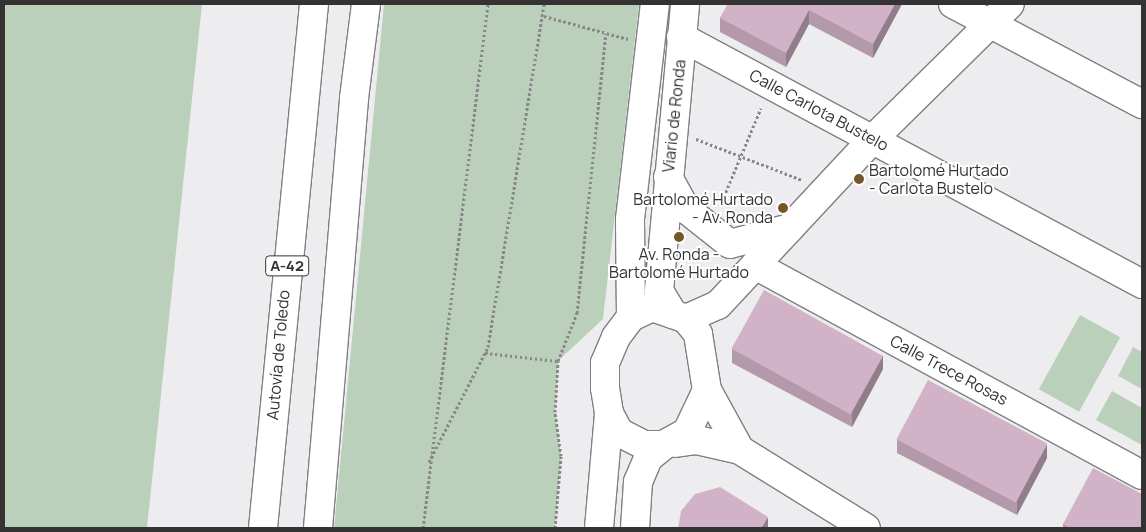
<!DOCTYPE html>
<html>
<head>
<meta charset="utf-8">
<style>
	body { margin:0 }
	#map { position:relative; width:1146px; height:532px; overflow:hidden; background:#ededf0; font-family:Manrope,sans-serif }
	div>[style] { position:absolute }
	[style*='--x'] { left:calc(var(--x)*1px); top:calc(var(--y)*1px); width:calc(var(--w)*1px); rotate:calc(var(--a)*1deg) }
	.green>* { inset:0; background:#bad0ba; transform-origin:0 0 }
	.path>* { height:3px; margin-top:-1.5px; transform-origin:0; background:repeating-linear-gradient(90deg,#878789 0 2.5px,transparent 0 5px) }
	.roads { filter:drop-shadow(1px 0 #808083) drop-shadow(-1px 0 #808083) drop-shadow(0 1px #808083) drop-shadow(0 -1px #808083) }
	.minor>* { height:28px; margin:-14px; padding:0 14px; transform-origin:14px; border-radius:14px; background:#fff }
	.major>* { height:28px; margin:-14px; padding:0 14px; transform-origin:14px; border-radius:14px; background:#fff }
	.highway>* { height:28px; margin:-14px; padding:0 14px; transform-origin:14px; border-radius:14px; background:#fff }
	.wall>* { inset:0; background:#b499ab }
	.shaded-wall>* { inset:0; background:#927d8b }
	.building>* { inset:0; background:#d1b2c7; transform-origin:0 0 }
	.dots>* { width:14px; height:14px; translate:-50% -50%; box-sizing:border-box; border:2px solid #fff; border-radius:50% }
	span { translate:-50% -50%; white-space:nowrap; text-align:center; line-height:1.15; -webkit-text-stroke:4px #fff; paint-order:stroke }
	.shield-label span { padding:1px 4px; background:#fff; border:1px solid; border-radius:4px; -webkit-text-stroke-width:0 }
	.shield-label { font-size:15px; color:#333334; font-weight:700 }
	.street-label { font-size:16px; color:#333334 }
	.poi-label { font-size:16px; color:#333334 }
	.left { translate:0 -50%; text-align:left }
	.right { translate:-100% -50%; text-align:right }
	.frame { position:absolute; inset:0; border:5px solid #333334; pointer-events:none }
</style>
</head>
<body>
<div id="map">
	<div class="green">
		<i style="clip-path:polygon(4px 4px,202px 4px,147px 528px,4px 528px)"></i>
		<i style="clip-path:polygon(384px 4px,639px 4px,603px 319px,558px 361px,555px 412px,561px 456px,555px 528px,334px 528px)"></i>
		<i style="left:1080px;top:315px;width:46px;height:85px;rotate:29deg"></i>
		<i style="clip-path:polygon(1133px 347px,1142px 352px,1142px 389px,1118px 376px)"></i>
		<i style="clip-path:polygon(1112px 391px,1142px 408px,1142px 445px,1096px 420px)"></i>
	</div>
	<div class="path">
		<i style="--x:544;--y:16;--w:87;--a:15.3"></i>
		<i style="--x:696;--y:139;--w:114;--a:21.1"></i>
		<i style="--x:720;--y:206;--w:106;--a:-67.3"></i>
		<i style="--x:485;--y:353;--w:73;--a:6.3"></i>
		<i style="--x:429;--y:462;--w:129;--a:-62.8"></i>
		<i style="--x:488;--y:347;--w:348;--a:-80.7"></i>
		<i style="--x:423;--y:528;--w:528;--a:-82.93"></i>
		<i style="--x:555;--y:528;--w:72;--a:-85.2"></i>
		<i style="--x:561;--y:456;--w:44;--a:-97.8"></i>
		<i style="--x:555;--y:412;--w:51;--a:-86.6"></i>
		<i style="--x:558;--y:361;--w:52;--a:-68.4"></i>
		<i style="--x:577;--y:313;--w:281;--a:-84.1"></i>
	</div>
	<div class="roads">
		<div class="minor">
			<i style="--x:953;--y:4;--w:214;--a:27.9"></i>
			<i style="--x:681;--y:37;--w:523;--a:28.18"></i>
			<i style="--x:668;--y:177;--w:37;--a:61"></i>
			<i style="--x:686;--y:209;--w:56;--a:38.5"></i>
			<i style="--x:730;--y:244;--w:62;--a:-14.9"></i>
			<i style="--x:755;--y:265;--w:440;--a:28.5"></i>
			<i style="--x:686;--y:319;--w:35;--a:-24"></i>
			<i style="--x:718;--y:305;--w:227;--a:-47"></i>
			<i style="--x:873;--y:139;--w:192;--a:-44.6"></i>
			<i style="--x:707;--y:390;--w:68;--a:61.2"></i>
			<i style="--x:675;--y:443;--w:22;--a:-8"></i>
			<i style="--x:697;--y:440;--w:44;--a:13.1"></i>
			<i style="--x:740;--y:450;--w:148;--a:31.8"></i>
		</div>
		<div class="major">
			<i style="--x:652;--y:307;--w:36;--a:19"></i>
			<i style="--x:686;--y:319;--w:19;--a:51"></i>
			<i style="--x:698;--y:334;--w:57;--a:80.9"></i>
			<i style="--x:707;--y:390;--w:47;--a:115.5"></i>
			<i style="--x:687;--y:432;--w:26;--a:151"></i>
			<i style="--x:664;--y:445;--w:20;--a:180"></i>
			<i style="--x:644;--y:445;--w:28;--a:-153"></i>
			<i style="--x:619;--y:432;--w:21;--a:-118"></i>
			<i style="--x:609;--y:413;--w:25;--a:-99"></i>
			<i style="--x:605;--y:388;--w:25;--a:-90"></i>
			<i style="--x:605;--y:363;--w:28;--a:-67"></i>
			<i style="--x:616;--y:337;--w:25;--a:-53"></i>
			<i style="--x:631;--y:317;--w:23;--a:-25"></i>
			<i style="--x:673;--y:314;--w:27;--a:-121"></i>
			<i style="--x:659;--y:291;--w:288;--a:-84.8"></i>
			<i style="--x:631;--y:317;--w:98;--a:-90.6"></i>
			<i style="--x:630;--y:219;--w:216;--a:-83.4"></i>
			<i style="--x:599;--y:528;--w:115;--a:-85"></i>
			<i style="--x:635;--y:528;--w:46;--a:-86.3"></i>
			<i style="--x:638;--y:482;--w:26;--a:-67"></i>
			<i style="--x:648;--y:458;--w:21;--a:-39"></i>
		</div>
		<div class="highway">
			<i style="--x:263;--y:528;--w:526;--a:-84.44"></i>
			<i style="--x:318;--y:528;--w:432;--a:-85.2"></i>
			<i style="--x:354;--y:98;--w:95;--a:-82.7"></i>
		</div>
	</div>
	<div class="wall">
		<i style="clip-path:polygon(728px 4px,902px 4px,873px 58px,809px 24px,786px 67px,720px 32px,720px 18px)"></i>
		<i style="clip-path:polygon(732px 349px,883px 369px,852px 427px,732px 363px)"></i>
		<i style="clip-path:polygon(897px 439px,1047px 458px,1017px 515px,897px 453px)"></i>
		<i style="clip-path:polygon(1063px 524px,1142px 528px,1063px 528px)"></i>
	</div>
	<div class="shaded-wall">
		<i style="clip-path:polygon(895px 4px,902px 4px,873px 58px,873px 44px)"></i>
		<i style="clip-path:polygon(809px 10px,809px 24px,786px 67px,786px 53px)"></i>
		<i style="clip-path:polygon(883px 355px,883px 369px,852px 427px,852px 412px)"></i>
		<i style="clip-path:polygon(1047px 444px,1047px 458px,1017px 515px,1017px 501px)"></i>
		<i style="clip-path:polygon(768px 517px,768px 528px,761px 528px)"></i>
	</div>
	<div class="building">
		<i style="clip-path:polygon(728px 4px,895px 4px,873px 44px,809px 10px,786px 53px,720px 18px)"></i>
		<i style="left:764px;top:290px;width:136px;height:67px;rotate:29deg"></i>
		<i style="left:928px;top:380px;width:135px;height:67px;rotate:28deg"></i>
		<i style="clip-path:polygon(1093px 468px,1142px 494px,1142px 528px,1070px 528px,1063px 524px)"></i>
		<i style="clip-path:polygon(720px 487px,768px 517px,761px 528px,678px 528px,679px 523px,681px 511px,695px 494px)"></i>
	</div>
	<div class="dots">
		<i style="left:859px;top:179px;background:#74562a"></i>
		<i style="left:783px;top:208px;background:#74562a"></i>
		<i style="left:679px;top:237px;background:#74562a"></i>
	</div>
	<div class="shield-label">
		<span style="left:287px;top:266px">A-42</span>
	</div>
	<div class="street-label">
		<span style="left:819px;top:110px;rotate:28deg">Calle Carlota Bustelo</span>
		<span style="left:674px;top:116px;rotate:-84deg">Viario de Ronda</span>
		<span style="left:278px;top:355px;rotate:-85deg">Autovía de Toledo</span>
		<span style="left:949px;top:370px;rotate:28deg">Calle Trece Rosas</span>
	</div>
	<div class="poi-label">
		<span class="left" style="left:869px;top:179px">Bartolomé Hurtado<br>- Carlota Bustelo</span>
		<span class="right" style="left:773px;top:208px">Bartolomé Hurtado<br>- Av. Ronda</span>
		<span style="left:679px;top:263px">Av. Ronda -<br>Bartolomé Hurtado</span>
	</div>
	<div class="frame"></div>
</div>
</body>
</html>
